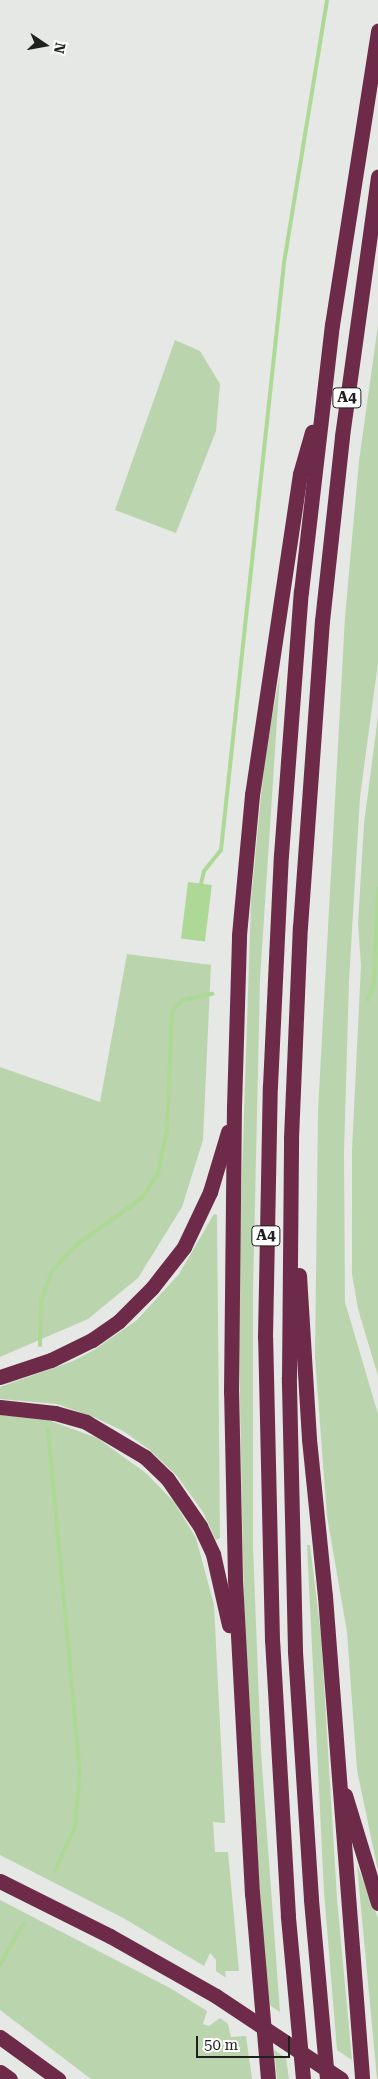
<!DOCTYPE html>
<html>
<head>
<meta charset="utf-8">
<style>
	body { margin:0 }
	#map { position:relative; width:378px; height:2079px; overflow:hidden; background:#e5e8e4; font-family:"Roboto Serif",serif }
	div>[style] { position:absolute }
	[style*='--x'] { left:calc(var(--x)*1px); top:calc(var(--y)*1px); width:calc(var(--w)*1px); rotate:calc(var(--a)*1deg) }
	.green>* { inset:0; background:#bad5ad }
	.water>* { inset:0; background:#add895; transform-origin:0 0 }
	.stream>* { height:4px; margin:-2px; padding:0 2px; transform-origin:2px; border-radius:2px; background:#add895 }
	.highway>* { height:15px; margin:-7.5px; padding:0 7.5px; transform-origin:7.5px; border-radius:7.5px; background:#6e2b49 }
	.highway-bridge>* { height:15px; margin:-7.5px; padding:0 7.5px; transform-origin:7.5px; border-radius:7.5px; background:#6e2b49 }
	span { translate:-50% -50%; white-space:nowrap; text-align:center; line-height:1.15; -webkit-text-stroke:4.5px #fff; paint-order:stroke }
	.shield-label span { padding:1px 4px; background:#fff; border:1px solid; border-radius:4px; -webkit-text-stroke-width:0 }
	.shield-label { font-size:15px; color:#1e1f1e; font-weight:700 }
	.north { position:absolute; left:20px; top:20px; width:50px; height:50px; -webkit-text-stroke:4px #fff; paint-order:stroke; rotate:102deg; font-size:14px; font-weight:700; line-height:20px; text-align:center; color:#1e1f1e }
	.north::after { content:''; display:block; margin:auto; width:18px; height:22px; background:#1e1f1e; clip-path:polygon(50% 0,100% 100%,50% 72%,0 100%) }
	.scale { position:absolute; left:196px; top:2036px; width:94px; height:22px; box-sizing:border-box; border:2px solid #1e1f1e; border-top:0; padding-left:6px; font-size:15px; line-height:18px; white-space:nowrap; color:#1e1f1e; -webkit-text-stroke:4px #fff; paint-order:stroke }
</style>
</head>
<body>
<div id="map">
	<div class="green">
		<i style="clip-path:polygon(378px 325px,378px 663px,360px 797px,349px 981px,344px 1154px,345px 1302px,378px 1414px,378px 1871px,357px 1770px,347px 1632px,327px 1516px,315px 1358px,318px 1111px,345px 617px,359px 461px)"></i>
		<i style="clip-path:polygon(175px 340px,200px 351px,220px 384px,216px 431px,176px 533px,115px 510px)"></i>
		<i style="clip-path:polygon(280px 674px,260px 979px,253px 1292px,253px 1547px,261px 1752px,280px 2012px,268px 2004px,258px 1868px,244px 1606px,238px 1298px,251px 900px,265px 755px)"></i>
		<i style="clip-path:polygon(378px 716px,378px 1376px,358px 1309px,352px 1274px,352px 1150px,361px 965px,358px 924px,364px 824px)"></i>
		<i style="clip-path:polygon(127px 954px,211px 965px,203px 1140px,182px 1207px,138px 1278px,88px 1319px,0 1357px,0 1067px,100px 1102px)"></i>
		<i style="clip-path:polygon(214px 1214px,217px 1215px,220px 1538px,216px 1540px,203px 1512px,177px 1476px,150px 1450px,123px 1431px,96px 1418px,57px 1404px,0 1399px,0 1387px,73px 1361px,94px 1350px,137px 1320px,179px 1274px)"></i>
		<i style="clip-path:polygon(0 1414px,40px 1417px,97px 1438px,146px 1473px,174px 1502px,196px 1538px,214px 1605px,225px 1823px,213px 1822px,215px 1852px,228px 1852px,239px 1971px,225px 1971px,226px 1978px,216px 1971px,216px 1960px,210px 1953px,204px 1966px,125px 1919px,0 1855px)"></i>
		<i style="clip-path:polygon(307px 1545px,310px 1545px,321px 1635px,337px 1899px,352px 2060px,337px 2050px,324px 1892px)"></i>
		<i style="clip-path:polygon(357px 1865px,378px 1918px,378px 2079px,377px 2079px)"></i>
		<i style="clip-path:polygon(0 1900px,170px 1988px,207px 2011px,203px 2024px,209px 2026px,220px 2018px,228px 2024px,231px 2037px,246px 2036px,252px 2079px,91px 2079px,0 2010px)"></i>
		<i style="clip-path:polygon(274px 2050px,286px 2058px,289px 2079px,277px 2079px)"></i>
	</div>
	<div class="water">
		<i style="left:188px;top:882px;width:24px;height:57px;rotate:7deg"></i>
	</div>
	<div class="stream">
		<i style="--x:201;--y:884;--w:13;--a:-77"></i>
		<i style="--x:204;--y:871;--w:27;--a:-51"></i>
		<i style="--x:221;--y:850;--w:590;--a:-83.87"></i>
		<i style="--x:284;--y:263;--w:266;--a:-80.7"></i>
		<i style="--x:368;--y:1000;--w:18;--a:-71"></i>
		<i style="--x:374;--y:983;--w:94;--a:-87.6"></i>
		<i style="--x:40;--y:1345;--w:44;--a:-88.7"></i>
		<i style="--x:41;--y:1301;--w:32;--a:-70"></i>
		<i style="--x:52;--y:1271;--w:34;--a:-47"></i>
		<i style="--x:75;--y:1246;--w:82;--a:-35.6"></i>
		<i style="--x:142;--y:1198;--w:30;--a:-57"></i>
		<i style="--x:158;--y:1173;--w:44;--a:-78.2"></i>
		<i style="--x:167;--y:1130;--w:119;--a:-87.6"></i>
		<i style="--x:172;--y:1011;--w:16;--a:-45"></i>
		<i style="--x:183;--y:1000;--w:30;--a:-12"></i>
		<i style="--x:48;--y:1429;--w:344;--a:84.7"></i>
		<i style="--x:80;--y:1772;--w:55;--a:95.2"></i>
		<i style="--x:75;--y:1827;--w:48;--a:114.4"></i>
		<i style="--x:0;--y:1965;--w:47;--a:-60.7"></i>
	</div>
	<div class="highway">
		<i style="--x:299;--y:1275;--w:164;--a:86.5"></i>
		<i style="--x:309;--y:1439;--w:158;--a:84.2"></i>
		<i style="--x:325;--y:1596;--w:484;--a:85.6"></i>
		<i style="--x:0;--y:1377;--w:54;--a:-18.4"></i>
		<i style="--x:51;--y:1360;--w:46;--a:-26"></i>
		<i style="--x:92;--y:1340;--w:33;--a:-35"></i>
		<i style="--x:119;--y:1321;--w:47;--a:-45"></i>
		<i style="--x:152;--y:1288;--w:52;--a:-52"></i>
		<i style="--x:184;--y:1247;--w:61;--a:-64.7"></i>
		<i style="--x:210;--y:1192;--w:63;--a:-73.3"></i>
		<i style="--x:0;--y:1407;--w:55;--a:6.2"></i>
		<i style="--x:55;--y:1413;--w:32;--a:16"></i>
		<i style="--x:86;--y:1422;--w:69;--a:30.7"></i>
		<i style="--x:145;--y:1457;--w:30;--a:44"></i>
		<i style="--x:167;--y:1478;--w:58;--a:55.5"></i>
		<i style="--x:200;--y:1526;--w:31;--a:65"></i>
		<i style="--x:213;--y:1554;--w:73;--a:77.3"></i>
		<i style="--x:345;--y:1795;--w:113;--a:73"></i>
		<i style="--x:0;--y:1881;--w:123;--a:26.6"></i>
		<i style="--x:110;--y:1936;--w:122;--a:29.5"></i>
		<i style="--x:0;--y:2037;--w:72;--a:35.9"></i>
		<i style="--x:0;--y:2072;--w:12;--a:35"></i>
		<i style="--x:268;--y:2079;--w:186;--a:-94.9"></i>
		<i style="--x:252;--y:1894;--w:316;--a:-93.1"></i>
		<i style="--x:235;--y:1578;--w:186;--a:-91.2"></i>
		<i style="--x:231;--y:1392;--w:285;--a:-89.4"></i>
		<i style="--x:234;--y:1107;--w:172;--a:-88.3"></i>
		<i style="--x:239;--y:935;--w:141;--a:-84.7"></i>
		<i style="--x:252;--y:795;--w:325;--a:-81.5"></i>
		<i style="--x:300;--y:474;--w:44;--a:-74.1"></i>
		<i style="--x:303;--y:2079;--w:164;--a:-95.3"></i>
		<i style="--x:288;--y:1916;--w:276;--a:-93.3"></i>
		<i style="--x:272;--y:1640;--w:303;--a:-91.3"></i>
		<i style="--x:265;--y:1337;--w:251;--a:-88.9"></i>
		<i style="--x:270;--y:1086;--w:231;--a:-87.3"></i>
		<i style="--x:281;--y:855;--w:264;--a:-85.7"></i>
		<i style="--x:301;--y:592;--w:269;--a:-83.4"></i>
		<i style="--x:332;--y:325;--w:298;--a:-81.1"></i>
		<i style="--x:327;--y:2079;--w:181;--a:-95.1"></i>
		<i style="--x:311;--y:1899;--w:250;--a:-93.7"></i>
		<i style="--x:295;--y:1650;--w:273;--a:-91.3"></i>
		<i style="--x:289;--y:1377;--w:239;--a:-89.5"></i>
		<i style="--x:291;--y:1138;--w:211;--a:-87.6"></i>
		<i style="--x:300;--y:927;--w:307;--a:-85.9"></i>
		<i style="--x:322;--y:621;--w:186;--a:-83.8"></i>
		<i style="--x:342;--y:436;--w:262;--a:-82.1"></i>
	</div>
	<div class="highway-bridge">
		<i style="--x:216;--y:1996;--w:150;--a:33.6"></i>
	</div>
	<div class="shield-label">
		<span style="left:347px;top:398px">A4</span>
		<span style="left:266px;top:1236px">A4</span>
	</div>
	<div class="north">N</div>
	<div class="scale">50 m</div>
</div>
</body>
</html>
